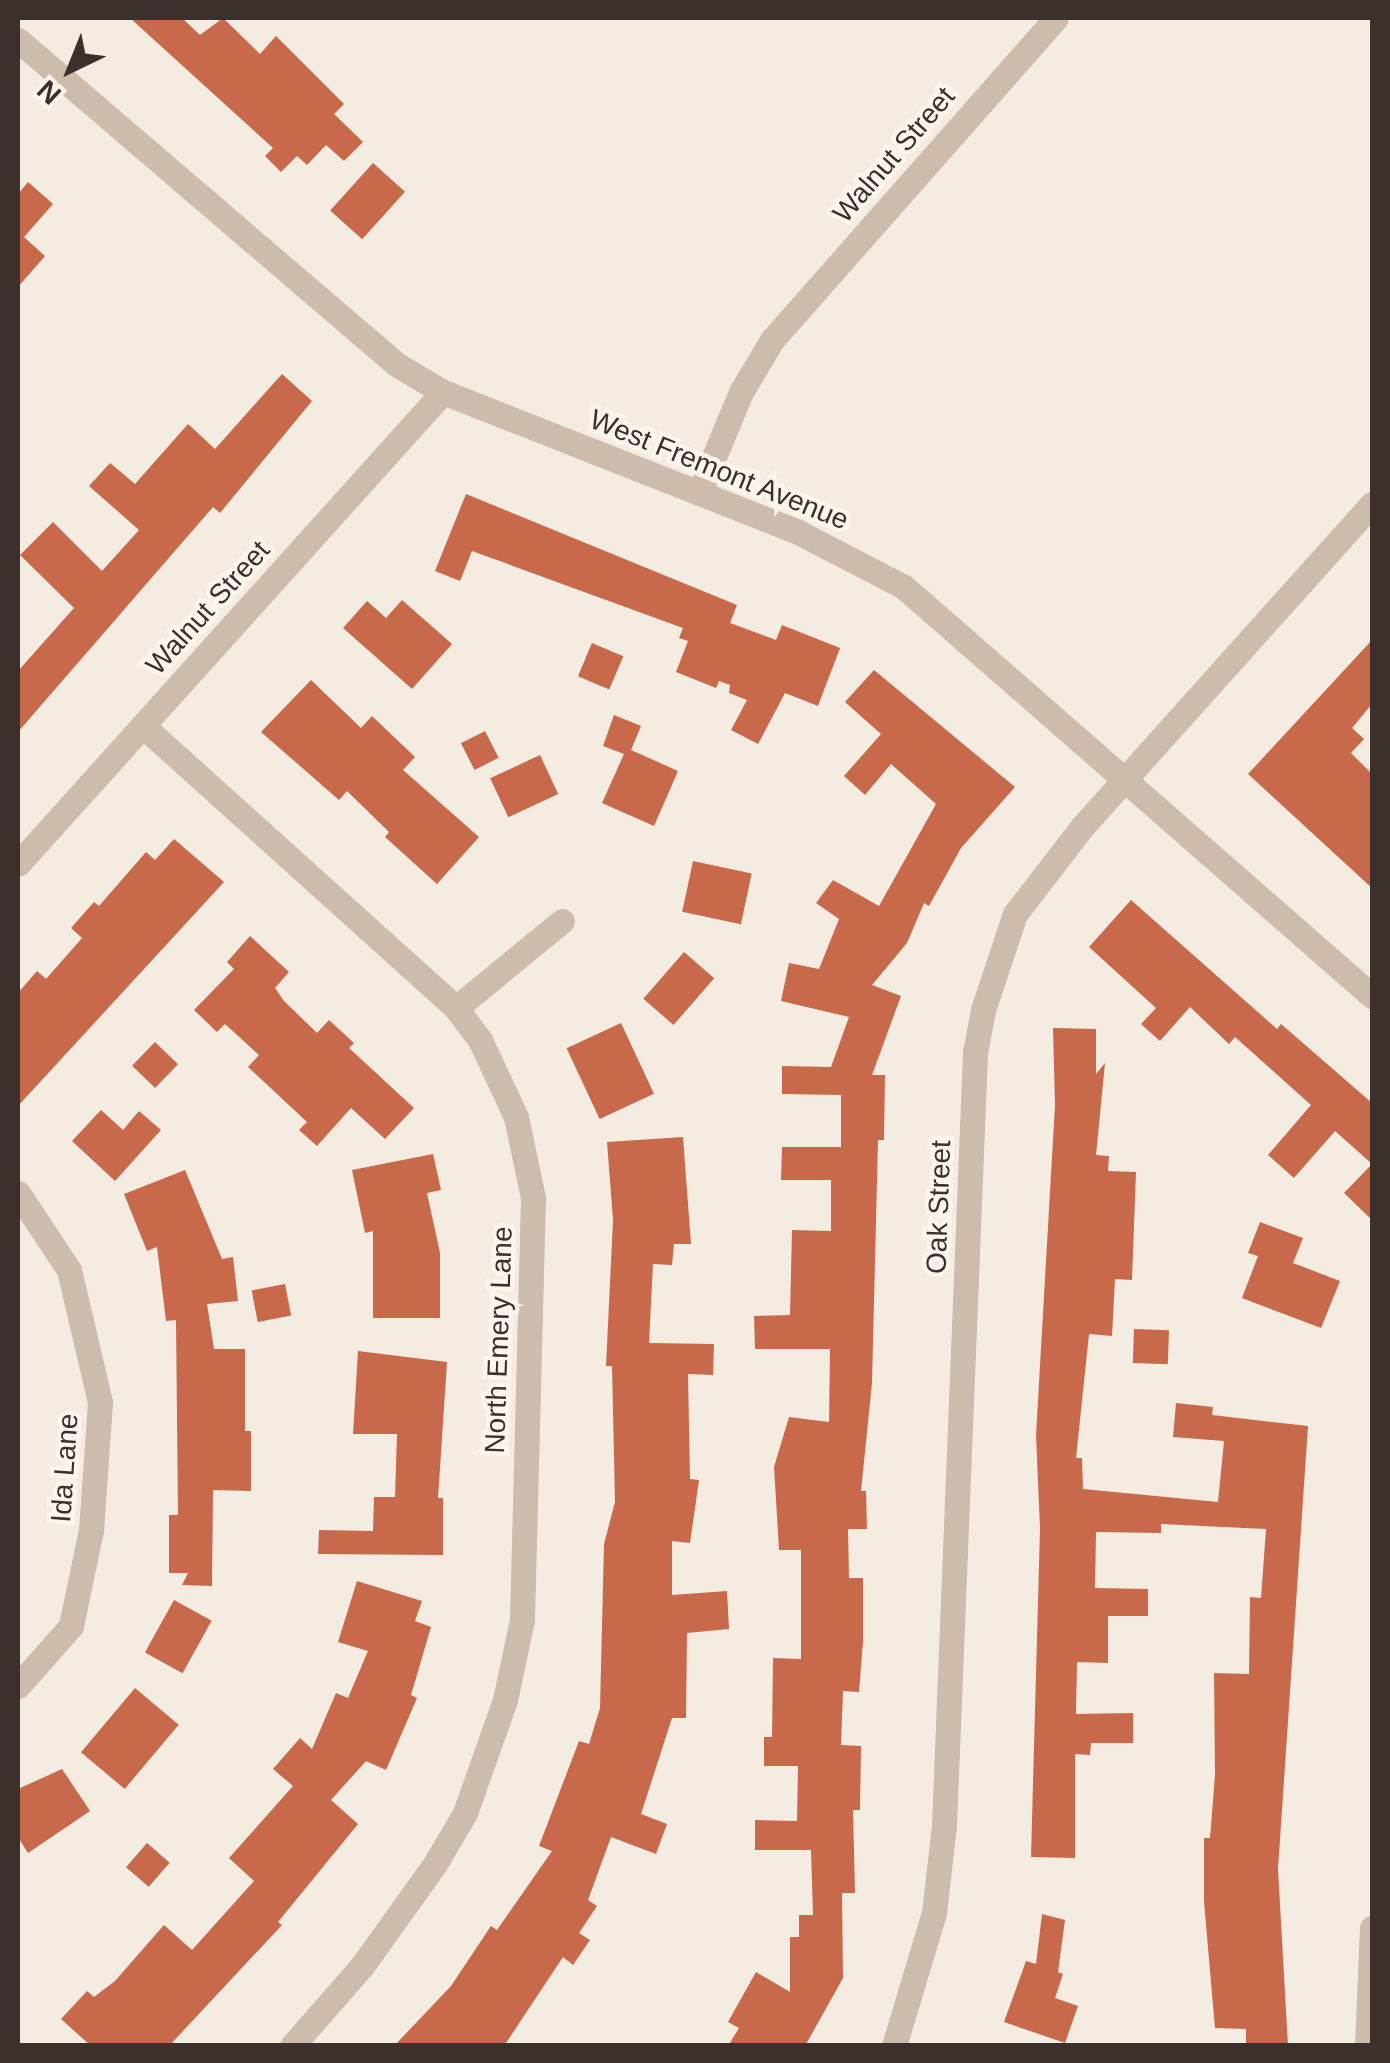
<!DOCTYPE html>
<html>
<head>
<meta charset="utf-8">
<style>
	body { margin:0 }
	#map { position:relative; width:1390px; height:2063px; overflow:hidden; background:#f4ebe1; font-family:Helvetica,sans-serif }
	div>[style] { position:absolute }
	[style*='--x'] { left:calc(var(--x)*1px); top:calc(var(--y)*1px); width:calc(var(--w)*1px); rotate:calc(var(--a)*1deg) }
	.building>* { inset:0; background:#c8694b; transform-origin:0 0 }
	.minor>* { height:25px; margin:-12.5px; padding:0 12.5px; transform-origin:12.5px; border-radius:12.5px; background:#cdbbac }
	span { translate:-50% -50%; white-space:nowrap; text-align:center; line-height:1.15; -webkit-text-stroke:9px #fbf5ee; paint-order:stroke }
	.street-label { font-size:28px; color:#3b302b }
	.frame { position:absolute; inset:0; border:20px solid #3b302b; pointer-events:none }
	.north { position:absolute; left:20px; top:20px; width:100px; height:100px; -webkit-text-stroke:8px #fbf5ee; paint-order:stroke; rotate:223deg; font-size:28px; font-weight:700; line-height:40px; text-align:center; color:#3b302b }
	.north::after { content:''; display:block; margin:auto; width:35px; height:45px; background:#3b302b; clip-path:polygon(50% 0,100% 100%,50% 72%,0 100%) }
</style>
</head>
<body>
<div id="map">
	<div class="building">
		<i style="clip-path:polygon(130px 18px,182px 18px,200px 35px,223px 18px,260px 54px,276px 36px,344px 104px,334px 114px,363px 142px,344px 161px,326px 145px,307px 165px,297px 156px,281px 172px,265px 156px,273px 148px)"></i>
		<i style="left:373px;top:163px;width:43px;height:64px;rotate:42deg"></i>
		<i style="clip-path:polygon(28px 182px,53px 204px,24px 237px,45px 256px,18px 287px,18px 194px)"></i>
		<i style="clip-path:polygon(282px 374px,312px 401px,220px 513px,213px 507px,18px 732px,18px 671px,74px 608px,20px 555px,53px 522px,102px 571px,139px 530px,89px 486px,110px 463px,135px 484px,188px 424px,215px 449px)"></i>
		<i style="clip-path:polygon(466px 494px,737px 605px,730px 623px,776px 640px,782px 625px,840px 648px,818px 706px,785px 693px,758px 744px,731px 730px,747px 700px,729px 693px,730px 685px,719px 681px,716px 688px,676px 672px,688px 641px,679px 638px,683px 628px,472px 551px,460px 581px,435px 571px)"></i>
		<i style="clip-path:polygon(402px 600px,452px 644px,412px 689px,343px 628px,367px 601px,386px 618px)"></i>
		<i style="clip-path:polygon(1372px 640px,1372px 704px,1352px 728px,1364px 739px,1351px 753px,1372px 774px,1372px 888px,1248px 774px)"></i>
		<i style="left:592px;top:643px;width:34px;height:36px;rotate:23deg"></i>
		<i style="clip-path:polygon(874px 670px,1015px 787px,961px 848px,929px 906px,924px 903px,907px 943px,872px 985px,901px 996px,872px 1075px,885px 1075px,884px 1140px,878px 1140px,872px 1383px,861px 1491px,866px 1491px,867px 1529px,848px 1529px,849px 1578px,863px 1578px,863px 1642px,859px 1692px,843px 1691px,841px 1745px,861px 1746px,860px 1810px,853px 1810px,855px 1893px,842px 1893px,843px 1978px,805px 2046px,728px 2046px,739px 2028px,728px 2022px,756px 1972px,790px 1992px,790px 1937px,799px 1937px,799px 1915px,813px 1915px,811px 1850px,755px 1850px,755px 1820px,797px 1821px,798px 1766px,764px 1766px,764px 1737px,772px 1737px,773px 1658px,801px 1659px,801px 1550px,779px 1550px,774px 1467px,789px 1417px,829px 1422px,830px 1349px,755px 1349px,754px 1316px,790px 1315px,792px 1230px,831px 1231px,831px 1180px,781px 1180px,782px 1147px,841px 1147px,841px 1095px,782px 1094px,782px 1066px,831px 1067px,849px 1017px,781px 1001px,789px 963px,819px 969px,839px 919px,816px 903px,833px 880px,879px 906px,936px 804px,891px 764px,865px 795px,844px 776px,881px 734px,845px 702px)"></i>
		<i style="clip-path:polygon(311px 680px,361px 728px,372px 716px,415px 757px,403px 770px,479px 837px,437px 884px,385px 837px,389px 832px,347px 791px,339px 800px,261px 732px)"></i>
		<i style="clip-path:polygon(614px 715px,641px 726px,631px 750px,678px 771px,654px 826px,602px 803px,624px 754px,603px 746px)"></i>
		<i style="left:485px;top:731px;width:30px;height:27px;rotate:63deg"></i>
		<i style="left:540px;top:755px;width:43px;height:55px;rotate:65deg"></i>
		<i style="clip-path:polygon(174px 839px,224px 882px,18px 1106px,18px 993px,37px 971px,46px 979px,82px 938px,71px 928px,94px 902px,99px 906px,146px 852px,155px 860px)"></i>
		<i style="left:693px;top:861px;width:60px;height:52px;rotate:12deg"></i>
		<i style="clip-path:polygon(1131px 900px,1277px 1029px,1281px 1024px,1372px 1103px,1372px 1220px,1344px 1193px,1372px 1164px,1335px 1131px,1294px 1178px,1268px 1155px,1311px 1105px,1235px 1037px,1229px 1044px,1190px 1007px,1160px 1041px,1141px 1024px,1156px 1008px,1089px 947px)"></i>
		<i style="clip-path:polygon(250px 936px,289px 972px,275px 988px,284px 1001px,317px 1033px,329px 1020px,354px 1043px,349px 1048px,414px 1108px,385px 1139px,351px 1108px,317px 1146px,299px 1130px,307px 1122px,248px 1067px,259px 1055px,225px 1024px,217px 1032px,194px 1010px,234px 969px,227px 962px)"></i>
		<i style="left:684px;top:952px;width:40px;height:62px;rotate:41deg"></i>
		<i style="left:621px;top:1023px;width:78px;height:60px;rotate:65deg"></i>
		<i style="clip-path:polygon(1053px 1028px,1096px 1029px,1096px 1074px,1105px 1063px,1096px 1155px,1109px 1156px,1108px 1171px,1136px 1172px,1132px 1280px,1115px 1279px,1112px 1336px,1089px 1334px,1076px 1458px,1082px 1458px,1083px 1489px,1218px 1502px,1224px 1441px,1173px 1437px,1176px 1403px,1213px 1407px,1212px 1415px,1308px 1426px,1278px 1869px,1288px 2046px,1246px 2046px,1246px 2029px,1215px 2028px,1204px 1902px,1204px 1838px,1210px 1838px,1215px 1775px,1214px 1673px,1249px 1674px,1250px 1597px,1261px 1598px,1266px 1529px,1161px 1524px,1161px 1533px,1096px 1532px,1095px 1588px,1148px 1589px,1148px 1616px,1108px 1616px,1108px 1663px,1077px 1662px,1076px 1714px,1133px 1713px,1133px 1743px,1091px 1743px,1090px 1755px,1075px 1754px,1075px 1858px,1031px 1857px,1040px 1528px,1036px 1435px,1055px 1105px)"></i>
		<i style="left:155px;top:1042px;width:32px;height:33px;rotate:44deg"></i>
		<i style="clip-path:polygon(101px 1110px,123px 1130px,139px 1111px,161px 1130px,115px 1181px,72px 1141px)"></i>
		<i style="clip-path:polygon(683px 1137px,691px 1244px,674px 1244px,672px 1265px,653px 1264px,649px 1343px,714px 1344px,713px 1375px,688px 1374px,690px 1479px,699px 1480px,690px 1543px,672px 1541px,672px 1595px,727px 1591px,729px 1629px,687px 1633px,686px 1718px,672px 1718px,641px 1814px,667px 1824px,656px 1854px,611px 1837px,588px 1900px,597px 1906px,579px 1933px,590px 1940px,573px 1965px,563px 1957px,504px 2046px,394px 2046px,451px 1986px,491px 1926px,497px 1930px,552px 1851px,539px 1846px,579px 1741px,589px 1744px,600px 1708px,604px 1544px,615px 1502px,612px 1366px,606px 1366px,613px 1220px,607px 1142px)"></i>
		<i style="clip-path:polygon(433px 1154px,441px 1190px,427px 1193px,440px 1253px,440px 1318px,373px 1318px,373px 1231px,365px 1233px,352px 1170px)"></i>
		<i style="clip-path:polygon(185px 1170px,222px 1259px,233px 1257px,238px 1301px,207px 1304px,214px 1349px,245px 1349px,245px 1431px,251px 1431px,251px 1491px,213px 1490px,212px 1586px,182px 1585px,188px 1573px,169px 1573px,169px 1515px,178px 1515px,176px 1320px,166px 1321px,157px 1247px,147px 1251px,124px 1194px)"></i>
		<i style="clip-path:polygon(1260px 1222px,1303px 1238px,1293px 1263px,1340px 1281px,1321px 1328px,1242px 1298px,1258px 1256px,1248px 1253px)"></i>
		<i style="left:285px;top:1284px;width:32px;height:34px;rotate:79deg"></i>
		<i style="left:1134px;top:1329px;width:35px;height:34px;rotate:2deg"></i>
		<i style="clip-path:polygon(358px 1351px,447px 1362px,438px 1498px,443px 1498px,443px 1555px,318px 1554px,319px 1530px,373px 1531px,374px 1497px,395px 1497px,397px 1434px,353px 1434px)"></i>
		<i style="clip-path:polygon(357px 1581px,422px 1601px,415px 1621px,431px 1627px,411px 1695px,417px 1698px,386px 1770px,366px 1761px,331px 1800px,358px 1824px,278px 1922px,282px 1925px,169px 2046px,91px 2046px,61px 2019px,87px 1991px,94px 1997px,115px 1981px,164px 1925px,192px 1950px,254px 1881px,229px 1858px,293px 1786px,273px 1769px,300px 1738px,312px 1749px,336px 1693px,348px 1698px,368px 1651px,338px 1642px)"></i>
		<i style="left:174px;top:1600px;width:43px;height:60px;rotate:29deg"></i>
		<i style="left:135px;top:1688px;width:57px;height:84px;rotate:40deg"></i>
		<i style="clip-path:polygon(62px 1769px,90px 1811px,28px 1853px,18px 1837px,18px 1789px)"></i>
		<i style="left:147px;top:1843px;width:30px;height:32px;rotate:41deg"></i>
		<i style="clip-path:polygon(1042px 1914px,1065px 1920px,1058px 1972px,1063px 1974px,1055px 1998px,1078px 2006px,1065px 2043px,1004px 2022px,1026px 1961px,1036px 1964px)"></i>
	</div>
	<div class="minor">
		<i style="--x:18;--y:40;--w:498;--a:40.6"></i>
		<i style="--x:396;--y:364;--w:55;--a:30.8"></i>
		<i style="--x:443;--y:392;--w:382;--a:21.5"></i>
		<i style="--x:798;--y:532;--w:119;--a:27.4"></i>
		<i style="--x:904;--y:587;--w:622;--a:41.15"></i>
		<i style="--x:699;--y:493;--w:109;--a:-67.4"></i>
		<i style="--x:741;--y:392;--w:61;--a:-59.2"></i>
		<i style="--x:772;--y:340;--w:429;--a:-48.6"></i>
		<i style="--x:143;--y:726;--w:421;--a:42"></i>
		<i style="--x:456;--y:1008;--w:40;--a:53"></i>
		<i style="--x:480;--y:1040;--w:85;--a:64.9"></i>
		<i style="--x:516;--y:1117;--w:83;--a:78.1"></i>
		<i style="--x:533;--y:1198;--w:422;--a:91.5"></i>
		<i style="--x:522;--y:1620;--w:82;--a:102"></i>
		<i style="--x:505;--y:1700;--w:120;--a:109.5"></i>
		<i style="--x:465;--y:1813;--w:59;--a:120.5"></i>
		<i style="--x:435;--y:1864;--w:125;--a:125.6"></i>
		<i style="--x:362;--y:1966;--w:106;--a:131.2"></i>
		<i style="--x:18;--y:864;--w:635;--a:-48"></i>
		<i style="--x:456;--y:1008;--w:137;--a:-39.4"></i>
		<i style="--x:18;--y:1193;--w:92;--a:56.5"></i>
		<i style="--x:69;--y:1270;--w:136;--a:76.8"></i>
		<i style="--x:100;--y:1402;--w:128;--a:94"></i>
		<i style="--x:91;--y:1530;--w:98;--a:101.8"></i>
		<i style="--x:71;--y:1626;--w:80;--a:131.5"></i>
		<i style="--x:894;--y:2046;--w:139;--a:-73.3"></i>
		<i style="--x:934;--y:1913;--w:89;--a:-83.5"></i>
		<i style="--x:944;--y:1825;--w:773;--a:-87.7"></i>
		<i style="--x:975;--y:1053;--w:44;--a:-79.5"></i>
		<i style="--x:983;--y:1010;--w:101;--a:-71.6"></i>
		<i style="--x:1015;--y:914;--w:110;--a:-52.4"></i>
		<i style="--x:1082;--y:827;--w:434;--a:-48.1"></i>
		<i style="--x:1367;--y:2046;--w:118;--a:-87.6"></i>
	</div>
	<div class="street-label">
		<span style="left:894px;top:155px;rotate:-49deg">Walnut Street</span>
		<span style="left:719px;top:470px;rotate:22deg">West Fremont Avenue</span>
		<span style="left:208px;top:608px;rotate:-48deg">Walnut Street</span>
		<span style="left:939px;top:1207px;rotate:-88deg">Oak Street</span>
		<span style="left:499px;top:1340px;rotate:-88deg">North Emery Lane</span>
		<span style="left:65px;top:1468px;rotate:-86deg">Ida Lane</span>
	</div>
	<div class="frame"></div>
	<div class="north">N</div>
</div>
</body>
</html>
